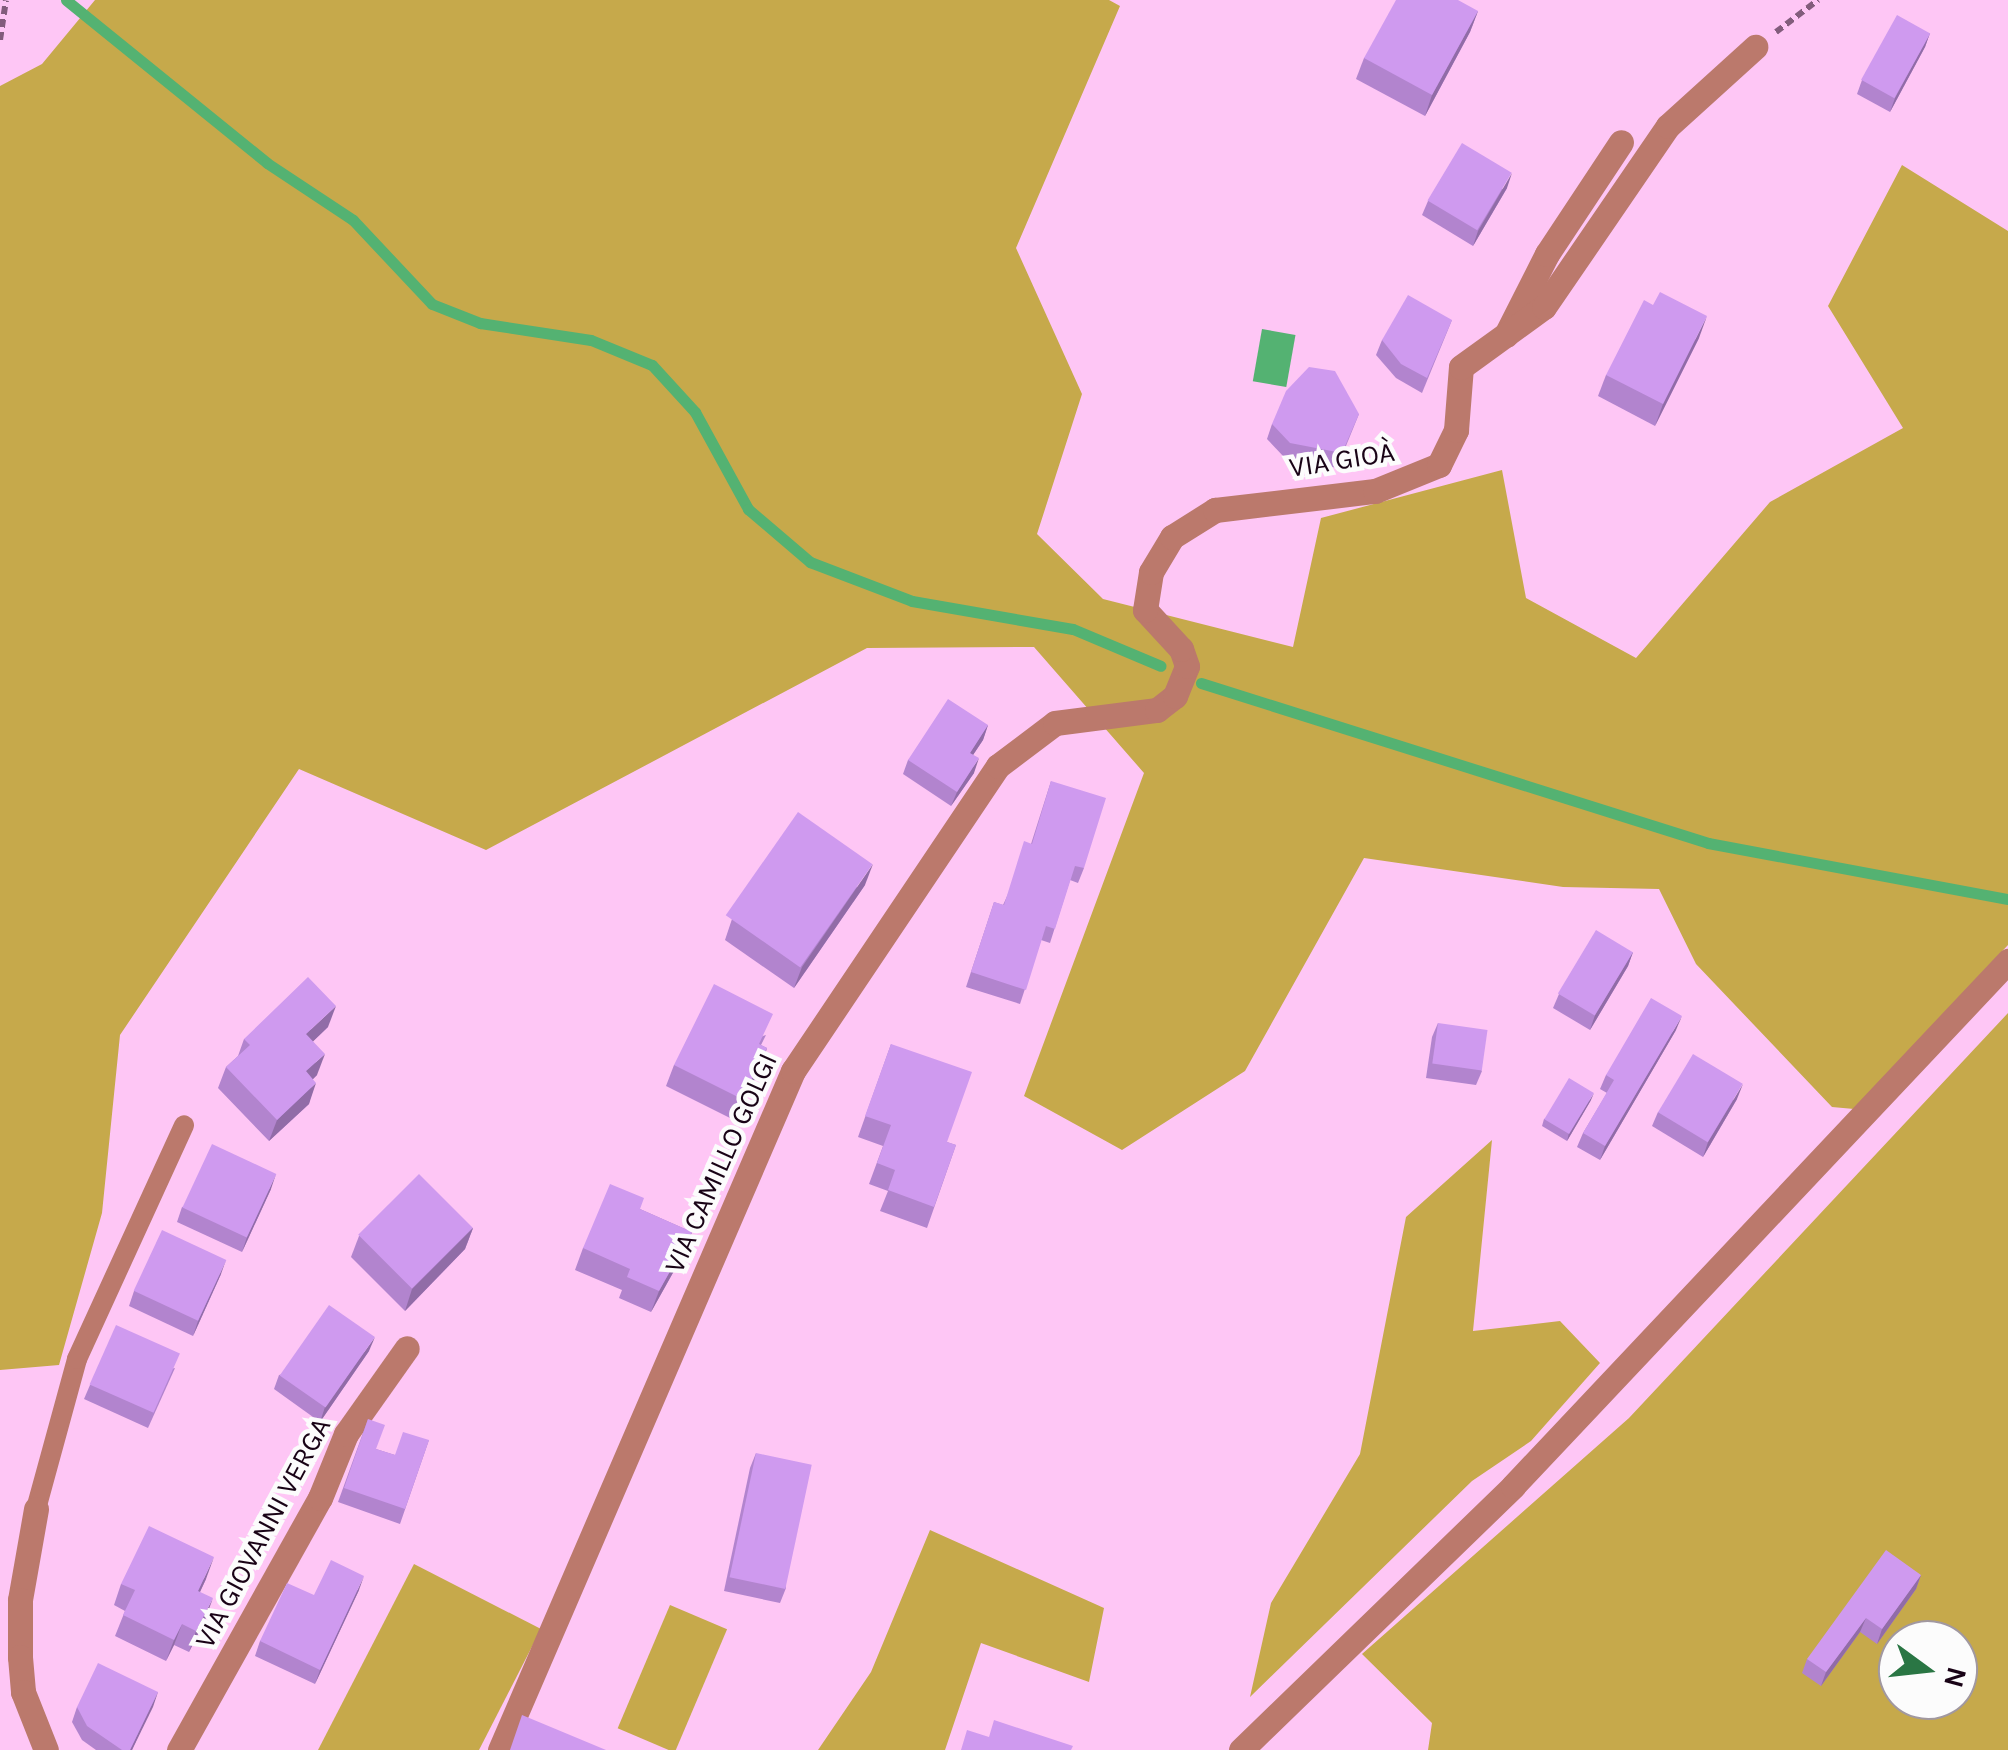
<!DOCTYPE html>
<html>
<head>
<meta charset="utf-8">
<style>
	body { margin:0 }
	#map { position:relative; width:2008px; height:1750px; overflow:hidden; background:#fec6f5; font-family:Karla,sans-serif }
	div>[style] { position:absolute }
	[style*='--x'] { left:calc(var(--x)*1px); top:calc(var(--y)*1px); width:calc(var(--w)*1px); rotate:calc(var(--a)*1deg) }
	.green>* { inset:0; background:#c6a94b; transform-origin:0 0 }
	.water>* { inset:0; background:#54b272; transform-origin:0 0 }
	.stream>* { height:11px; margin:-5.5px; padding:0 5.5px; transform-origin:5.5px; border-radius:5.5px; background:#54b272 }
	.path>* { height:6px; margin-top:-3px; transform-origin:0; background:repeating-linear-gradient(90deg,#825c7c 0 8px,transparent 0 13px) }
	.lane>* { height:20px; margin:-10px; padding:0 10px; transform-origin:10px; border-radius:10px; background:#bb796c }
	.street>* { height:25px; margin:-12.5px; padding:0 12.5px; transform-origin:12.5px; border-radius:12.5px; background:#bb796c }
	.wall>* { inset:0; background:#b284ce }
	.shaded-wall>* { inset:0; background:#916ca7 }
	.building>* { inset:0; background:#cf9aef; transform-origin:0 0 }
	span { translate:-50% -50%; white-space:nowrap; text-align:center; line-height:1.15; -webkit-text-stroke:9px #fcfcfc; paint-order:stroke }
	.street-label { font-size:28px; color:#190316 }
	.north { position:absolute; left:1878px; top:1620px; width:100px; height:100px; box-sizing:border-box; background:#fcfcfc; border:2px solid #a198a0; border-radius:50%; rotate:105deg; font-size:28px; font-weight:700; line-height:40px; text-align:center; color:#190316 }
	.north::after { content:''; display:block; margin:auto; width:35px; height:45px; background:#2a7644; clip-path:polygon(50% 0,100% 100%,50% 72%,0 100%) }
</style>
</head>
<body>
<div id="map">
	<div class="green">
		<i style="clip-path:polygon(95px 0,1109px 0,1120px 6px,1016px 248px,1082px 394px,1037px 534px,1103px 599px,1293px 647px,1321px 518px,1502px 470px,1526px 598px,1636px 658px,1770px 502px,1903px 428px,1828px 306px,1902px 165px,2008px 231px,2008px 945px,1854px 1109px,1832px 1107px,1696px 964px,1659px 889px,1563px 887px,1364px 858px,1245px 1071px,1122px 1150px,1024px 1096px,1144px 773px,1034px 647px,867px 648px,486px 850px,299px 769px,120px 1035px,102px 1213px,59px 1365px,0 1370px,0 86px,42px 64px)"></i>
		<i style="clip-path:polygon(evenodd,2008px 1013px,2008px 1750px,1428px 1750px,1432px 1723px,1362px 1654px,1629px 1418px,2008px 1013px,1898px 1640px,1958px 1640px,1958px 1700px,1898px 1700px,1898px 1640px)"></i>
		<i style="clip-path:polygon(1492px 1140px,1473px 1331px,1560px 1321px,1600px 1363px,1531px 1441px,1472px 1481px,1250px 1697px,1271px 1603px,1360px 1454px,1406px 1217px)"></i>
		<i style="clip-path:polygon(930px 1530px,1104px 1608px,1089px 1682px,981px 1643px,945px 1750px,818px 1750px,871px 1672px)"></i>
		<i style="clip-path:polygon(414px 1564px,541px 1629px,479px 1750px,318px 1750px)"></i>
		<i style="left:670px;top:1605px;width:62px;height:134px;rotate:23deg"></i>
	</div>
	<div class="water">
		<i style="left:1262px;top:329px;width:34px;height:53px;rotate:10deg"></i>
	</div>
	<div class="stream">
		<i style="--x:66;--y:0;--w:259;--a:39"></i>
		<i style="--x:267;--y:163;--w:103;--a:33.5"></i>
		<i style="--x:353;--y:220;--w:115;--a:46.8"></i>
		<i style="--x:432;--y:304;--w:52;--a:21.6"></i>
		<i style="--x:480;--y:323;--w:112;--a:8.7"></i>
		<i style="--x:591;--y:340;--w:66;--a:22.3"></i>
		<i style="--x:652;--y:365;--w:64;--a:47.5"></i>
		<i style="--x:695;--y:412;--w:111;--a:61.3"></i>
		<i style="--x:748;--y:509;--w:82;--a:40.5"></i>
		<i style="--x:810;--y:562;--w:109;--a:20.9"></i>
		<i style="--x:912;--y:601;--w:163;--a:9.9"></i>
		<i style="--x:1073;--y:629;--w:95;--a:22.8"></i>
		<i style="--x:1201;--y:683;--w:532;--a:17.51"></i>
		<i style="--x:1708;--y:843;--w:305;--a:10.6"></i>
	</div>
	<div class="path">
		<i style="--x:1776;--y:32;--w:53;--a:-37.3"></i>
		<i style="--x:0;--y:40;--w:40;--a:-81.5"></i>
	</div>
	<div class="lane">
		<i style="--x:36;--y:1509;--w:156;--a:-74.7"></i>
		<i style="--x:77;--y:1359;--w:257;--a:-65.4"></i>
	</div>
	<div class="street">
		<i style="--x:1506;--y:335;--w:91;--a:-63.2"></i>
		<i style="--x:1547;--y:254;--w:134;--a:-56.5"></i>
		<i style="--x:36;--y:1509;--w:92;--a:100"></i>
		<i style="--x:20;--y:1600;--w:57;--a:90"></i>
		<i style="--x:20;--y:1657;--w:35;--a:85"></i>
		<i style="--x:23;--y:1692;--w:62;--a:68.4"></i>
		<i style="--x:179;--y:1750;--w:289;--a:-60.8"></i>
		<i style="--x:320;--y:1498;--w:69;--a:-67.9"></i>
		<i style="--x:346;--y:1434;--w:105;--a:-54.7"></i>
		<i style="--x:500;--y:1750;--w:740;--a:-66.66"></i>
		<i style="--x:793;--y:1071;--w:367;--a:-56.1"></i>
		<i style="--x:998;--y:766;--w:71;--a:-37"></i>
		<i style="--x:1055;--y:723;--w:103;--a:-7.3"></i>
		<i style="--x:1157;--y:710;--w:23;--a:-38"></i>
		<i style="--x:1175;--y:696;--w:32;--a:-68"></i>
		<i style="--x:1187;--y:666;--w:18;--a:-109"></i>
		<i style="--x:1181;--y:649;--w:53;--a:-132.7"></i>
		<i style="--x:1145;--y:610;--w:38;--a:-81"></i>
		<i style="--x:1151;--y:572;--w:41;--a:-59"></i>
		<i style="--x:1172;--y:537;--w:51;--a:-32.1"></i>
		<i style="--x:1215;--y:510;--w:161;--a:-6.8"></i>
		<i style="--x:1375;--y:491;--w:69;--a:-22.1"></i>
		<i style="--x:1439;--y:465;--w:39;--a:-64"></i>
		<i style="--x:1456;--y:430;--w:63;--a:-85.5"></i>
		<i style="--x:1461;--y:367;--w:102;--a:-35.9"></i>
		<i style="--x:1544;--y:307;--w:219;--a:-55.6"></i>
		<i style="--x:1668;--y:126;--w:118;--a:-42.2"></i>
		<i style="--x:1241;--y:1750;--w:379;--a:-44.1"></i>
		<i style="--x:1513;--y:1486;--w:722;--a:-46.68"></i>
	</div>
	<div class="wall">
		<i style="clip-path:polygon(1478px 11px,1470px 32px,1425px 116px,1356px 79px,1364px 58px)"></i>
		<i style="clip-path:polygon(1930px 33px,1925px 47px,1890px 112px,1857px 94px,1862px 80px)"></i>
		<i style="clip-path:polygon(1507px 188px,1473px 246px,1422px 215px,1428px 201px)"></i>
		<i style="clip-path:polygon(1452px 320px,1422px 393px,1396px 378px,1376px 355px,1382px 340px)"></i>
		<i style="clip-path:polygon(1699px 338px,1655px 426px,1598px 396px,1606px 375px)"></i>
		<i style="clip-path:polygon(1359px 414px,1337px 468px,1284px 457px,1267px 439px,1272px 424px)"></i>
		<i style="clip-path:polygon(988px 725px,983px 740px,973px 755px,974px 773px,951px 806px,903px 774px,908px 760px)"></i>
		<i style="clip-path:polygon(1051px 781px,1084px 868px,1078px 883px,1070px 880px,1050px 943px,1041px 940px,1020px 1004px,966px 987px,994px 902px,1003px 905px,1031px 844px)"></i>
		<i style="clip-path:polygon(865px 885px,794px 988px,725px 940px,732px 919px)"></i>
		<i style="clip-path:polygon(1633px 952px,1628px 966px,1590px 1030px,1553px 1008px,1559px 994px)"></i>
		<i style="clip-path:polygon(1438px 1023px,1482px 1071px,1476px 1085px,1426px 1078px,1432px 1037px)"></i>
		<i style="clip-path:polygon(328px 1027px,313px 1041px,317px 1075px,313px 1079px,309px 1104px,269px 1141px,218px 1088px,226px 1067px,238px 1056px,244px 1039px)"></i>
		<i style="clip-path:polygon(1676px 1030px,1600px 1160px,1577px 1147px,1583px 1133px,1607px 1093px,1600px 1089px,1606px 1075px)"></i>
		<i style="clip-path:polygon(766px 1035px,761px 1045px,767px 1048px,760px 1069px,734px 1120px,666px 1086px,674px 1065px)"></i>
		<i style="clip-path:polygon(891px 1044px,947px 1142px,956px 1145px,927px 1228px,880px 1211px,888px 1191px,869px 1184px,883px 1146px,858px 1137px)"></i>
		<i style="clip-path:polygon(1737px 1099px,1703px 1157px,1652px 1126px,1658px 1112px)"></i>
		<i style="clip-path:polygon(1591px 1100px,1567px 1141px,1542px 1126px,1544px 1119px)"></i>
		<i style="clip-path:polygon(271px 1189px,242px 1252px,177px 1222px,182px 1207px)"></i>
		<i style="clip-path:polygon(640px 1209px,692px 1232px,684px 1253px,651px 1312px,619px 1298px,622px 1290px,575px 1270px,583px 1248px)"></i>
		<i style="clip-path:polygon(473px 1228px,465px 1249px,405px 1311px,351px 1257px,359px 1236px)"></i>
		<i style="clip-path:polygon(221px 1274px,193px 1336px,129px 1306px,134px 1291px)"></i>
		<i style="clip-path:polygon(369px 1351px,320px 1422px,274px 1389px,279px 1375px)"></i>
		<i style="clip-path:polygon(175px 1368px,148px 1428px,84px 1399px,90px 1385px)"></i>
		<i style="clip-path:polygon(368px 1419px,376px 1449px,395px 1455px,429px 1440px,400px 1524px,338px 1502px)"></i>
		<i style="clip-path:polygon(756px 1453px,786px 1588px,780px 1603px,724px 1591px,750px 1468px)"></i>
		<i style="clip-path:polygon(1921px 1575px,1916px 1589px,1877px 1644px,1860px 1632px,1821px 1686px,1802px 1673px,1807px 1659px)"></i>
		<i style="clip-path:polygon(206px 1579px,200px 1592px,205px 1620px,189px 1652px,174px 1645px,166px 1661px,115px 1636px,125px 1611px,114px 1605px,121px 1584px)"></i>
		<i style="clip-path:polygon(359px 1590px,315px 1684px,255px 1656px,260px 1641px,314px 1595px)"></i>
		<i style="clip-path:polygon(158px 1692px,132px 1750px,96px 1750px,82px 1740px,72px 1722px,77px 1707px)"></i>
	</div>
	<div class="shaded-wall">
		<i style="clip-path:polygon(1478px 11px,1470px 32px,1425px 116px,1432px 95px)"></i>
		<i style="clip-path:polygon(1930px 33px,1925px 47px,1890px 112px,1895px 98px)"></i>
		<i style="clip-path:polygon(1512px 173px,1507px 188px,1473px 246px,1478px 231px)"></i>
		<i style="clip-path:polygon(1707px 316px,1699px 338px,1655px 426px,1663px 404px)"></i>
		<i style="clip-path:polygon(988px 725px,983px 740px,965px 767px,970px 753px)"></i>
		<i style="clip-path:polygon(979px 758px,974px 773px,951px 806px,957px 792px)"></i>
		<i style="clip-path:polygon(873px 864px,865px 885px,794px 988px,802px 967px)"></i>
		<i style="clip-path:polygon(1633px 952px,1628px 966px,1590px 1030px,1595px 1015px)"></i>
		<i style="clip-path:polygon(336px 1006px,328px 1027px,298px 1056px,306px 1034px)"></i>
		<i style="clip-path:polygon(1682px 1016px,1676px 1030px,1600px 1160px,1605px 1146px)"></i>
		<i style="clip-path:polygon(767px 1048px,760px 1069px,734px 1120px,742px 1099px)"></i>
		<i style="clip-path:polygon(325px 1054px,317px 1075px,299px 1093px,306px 1071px)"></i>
		<i style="clip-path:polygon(316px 1083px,309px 1104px,269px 1141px,277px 1120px)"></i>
		<i style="clip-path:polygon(1743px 1084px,1737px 1099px,1703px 1157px,1708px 1142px)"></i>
		<i style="clip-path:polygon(1594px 1093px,1591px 1100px,1567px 1141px,1569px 1133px)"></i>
		<i style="clip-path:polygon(276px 1174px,271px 1189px,242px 1252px,247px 1237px)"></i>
		<i style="clip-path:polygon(473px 1228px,465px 1249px,405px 1311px,412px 1289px)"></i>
		<i style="clip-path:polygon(692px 1232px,684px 1253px,651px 1312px,659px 1291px)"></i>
		<i style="clip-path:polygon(226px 1260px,221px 1274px,193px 1336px,198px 1321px)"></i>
		<i style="clip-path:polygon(375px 1337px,369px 1351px,320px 1422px,325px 1407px)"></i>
		<i style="clip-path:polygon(214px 1557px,206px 1579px,190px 1613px,198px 1591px)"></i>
		<i style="clip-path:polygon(1921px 1575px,1916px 1589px,1877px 1644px,1882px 1629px)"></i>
		<i style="clip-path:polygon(364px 1576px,359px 1590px,315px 1684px,320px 1670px)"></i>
		<i style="clip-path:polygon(213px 1598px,205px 1620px,189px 1652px,196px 1631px)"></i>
		<i style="clip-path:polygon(1866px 1618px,1860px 1632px,1821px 1686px,1826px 1672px)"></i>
		<i style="clip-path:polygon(182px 1624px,174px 1645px,166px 1661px,174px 1640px)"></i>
		<i style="clip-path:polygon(158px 1692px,153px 1707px,132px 1750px,130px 1750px)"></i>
	</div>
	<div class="building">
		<i style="clip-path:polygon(1396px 0,1458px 0,1478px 11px,1432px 95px,1364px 58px)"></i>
		<i style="left:1897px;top:15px;width:38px;height:74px;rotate:29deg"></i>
		<i style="left:1462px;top:143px;width:58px;height:67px;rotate:31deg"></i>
		<i style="clip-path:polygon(1660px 292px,1707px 316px,1663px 404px,1606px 375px,1644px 300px,1653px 305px)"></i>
		<i style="clip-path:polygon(1408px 295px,1452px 320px,1427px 378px,1401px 364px,1382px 340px)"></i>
		<i style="clip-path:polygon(1309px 367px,1335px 371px,1359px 414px,1342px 453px,1290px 443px,1272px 424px,1286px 391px)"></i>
		<i style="clip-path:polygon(948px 699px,988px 725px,970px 753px,979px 758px,957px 792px,908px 760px)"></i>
		<i style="clip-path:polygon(1051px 781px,1106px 798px,1084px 868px,1075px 866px,1055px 929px,1046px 926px,1026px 990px,971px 972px,994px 902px,1004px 905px,1024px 841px,1032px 844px)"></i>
		<i style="left:798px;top:812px;width:91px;height:126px;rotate:35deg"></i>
		<i style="left:1596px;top:930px;width:43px;height:74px;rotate:31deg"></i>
		<i style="clip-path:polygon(308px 977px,336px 1006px,306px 1034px,325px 1054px,306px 1071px,316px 1083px,277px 1120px,226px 1067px,250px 1045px,244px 1039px)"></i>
		<i style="clip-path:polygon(714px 984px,773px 1014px,759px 1044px,767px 1048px,742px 1099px,674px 1065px)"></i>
		<i style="clip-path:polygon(1651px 998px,1682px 1016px,1605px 1146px,1583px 1133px,1614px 1080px,1606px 1075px)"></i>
		<i style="left:1438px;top:1023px;width:50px;height:41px;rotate:8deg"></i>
		<i style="clip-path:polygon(891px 1044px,972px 1072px,947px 1142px,956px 1145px,934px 1207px,888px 1190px,895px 1170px,877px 1163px,891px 1125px,865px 1116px)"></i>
		<i style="left:1693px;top:1054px;width:58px;height:68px;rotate:31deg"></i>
		<i style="left:1569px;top:1078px;width:29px;height:48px;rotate:31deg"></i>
		<i style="left:212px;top:1144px;width:71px;height:70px;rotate:25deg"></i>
		<i style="left:419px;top:1174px;width:76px;height:86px;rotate:45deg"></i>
		<i style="clip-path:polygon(610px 1184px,644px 1198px,640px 1209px,692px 1232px,659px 1291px,627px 1277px,630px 1269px,583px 1248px)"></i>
		<i style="left:162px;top:1230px;width:71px;height:67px;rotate:25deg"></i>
		<i style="left:329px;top:1305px;width:56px;height:86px;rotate:35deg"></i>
		<i style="left:116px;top:1325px;width:70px;height:65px;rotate:24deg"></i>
		<i style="clip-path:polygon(368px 1419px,385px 1425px,376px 1449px,395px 1455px,403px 1432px,429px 1440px,405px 1509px,344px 1488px)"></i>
		<i style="left:756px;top:1453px;width:57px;height:127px;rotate:12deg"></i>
		<i style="clip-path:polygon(149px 1526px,214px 1557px,198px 1591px,213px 1598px,196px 1631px,182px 1624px,174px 1640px,123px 1615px,135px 1590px,121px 1584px)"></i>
		<i style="clip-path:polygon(1886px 1550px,1921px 1575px,1882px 1629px,1866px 1618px,1826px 1672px,1807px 1659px)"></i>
		<i style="clip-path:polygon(331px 1560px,364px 1576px,320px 1670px,260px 1641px,287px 1583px,314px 1595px)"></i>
		<i style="clip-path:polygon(98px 1663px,158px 1692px,130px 1750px,122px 1750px,87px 1726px,77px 1707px)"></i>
		<i style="clip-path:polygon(522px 1715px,606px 1750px,510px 1750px)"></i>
		<i style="clip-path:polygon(994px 1720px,1073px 1746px,1071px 1750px,961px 1750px,967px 1730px,989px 1737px)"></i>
	</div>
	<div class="street-label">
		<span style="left:1342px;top:460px;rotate:-9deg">VIA GIOÀ</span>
		<span style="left:721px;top:1163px;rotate:-66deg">VIA CAMILLO GOLGI</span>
		<span style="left:263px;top:1533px;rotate:-62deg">VIA GIOVANNI VERGA</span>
	</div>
	<div class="north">N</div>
</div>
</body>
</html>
